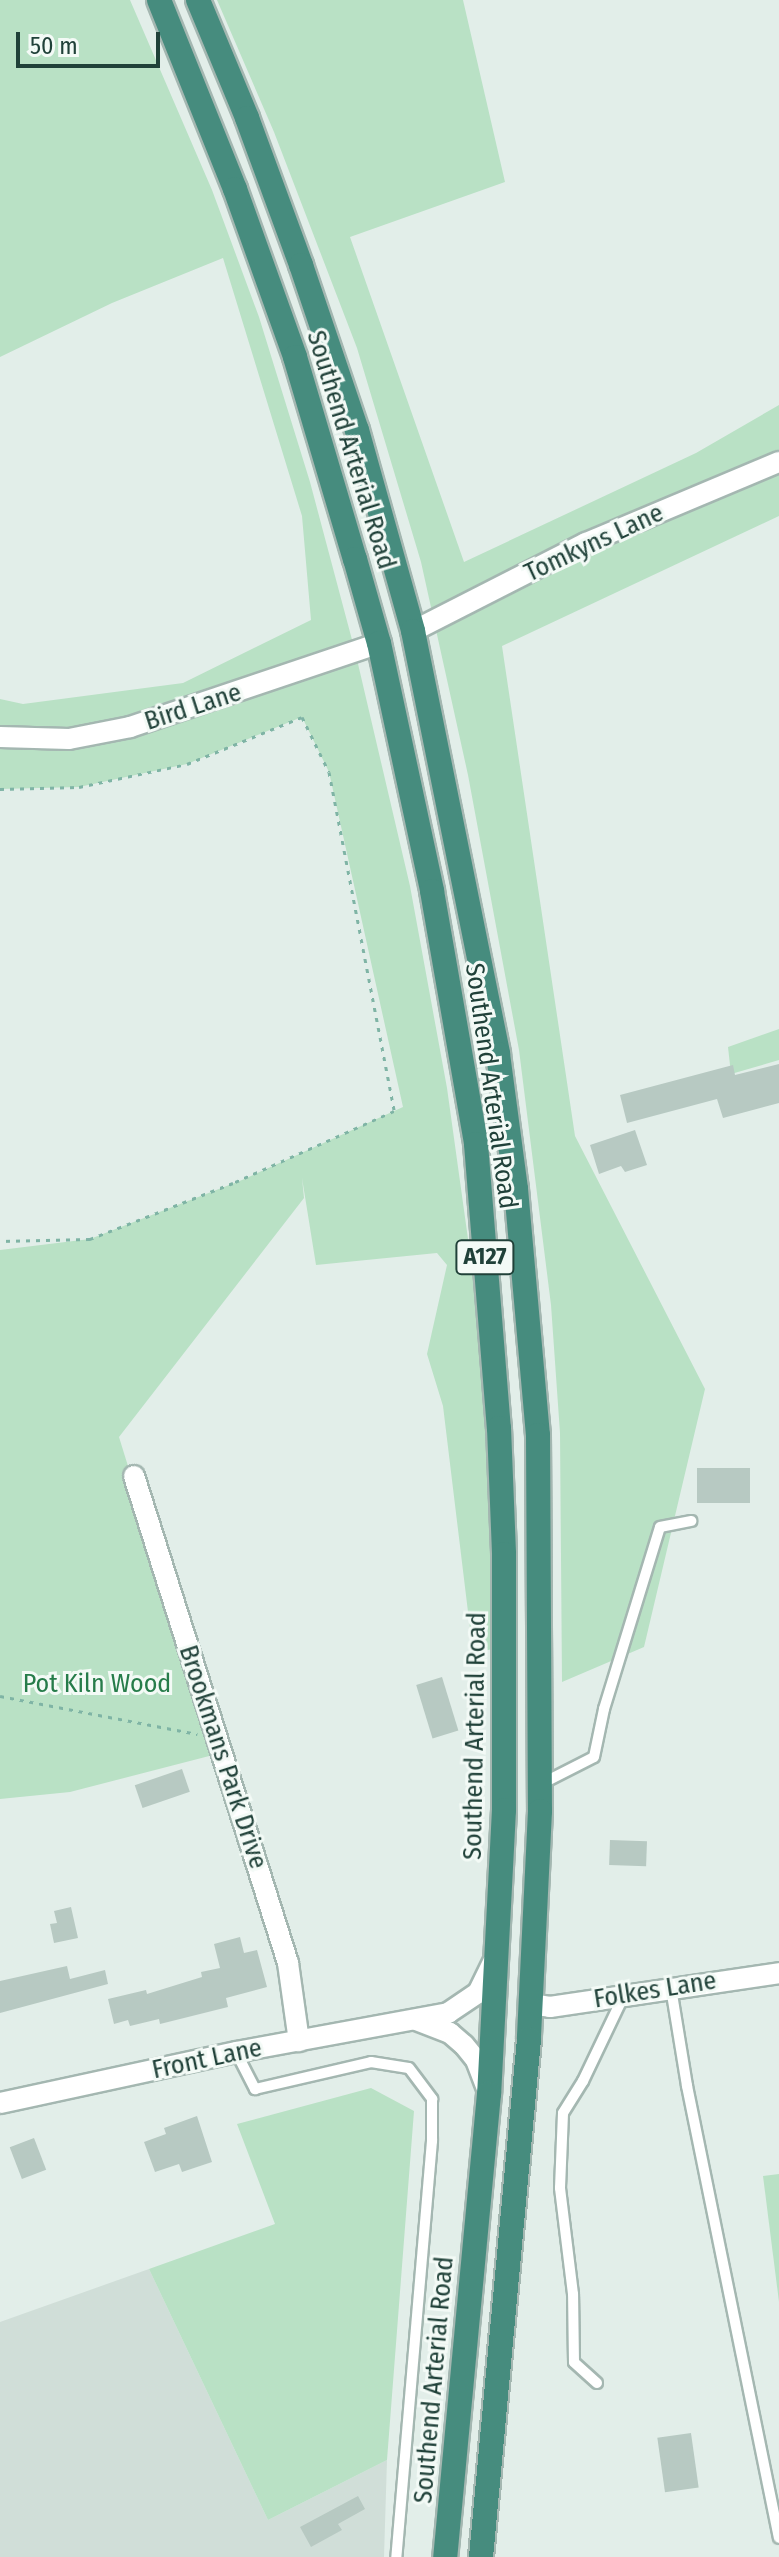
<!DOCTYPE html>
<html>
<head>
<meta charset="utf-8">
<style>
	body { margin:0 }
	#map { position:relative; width:779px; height:2557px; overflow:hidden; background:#e2eee9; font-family:"Fira Sans Condensed",sans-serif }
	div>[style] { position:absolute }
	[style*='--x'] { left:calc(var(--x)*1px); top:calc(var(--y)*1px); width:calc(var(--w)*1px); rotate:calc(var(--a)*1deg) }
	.built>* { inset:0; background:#d0ded8 }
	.green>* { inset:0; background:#b9e1c5 }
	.building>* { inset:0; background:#b7c9c2; transform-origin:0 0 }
	.path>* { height:3px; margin-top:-1.5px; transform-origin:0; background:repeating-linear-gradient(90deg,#7fb4a5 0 4px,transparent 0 10px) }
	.roads { filter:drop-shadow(2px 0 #a4b7b1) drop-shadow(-2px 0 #a4b7b1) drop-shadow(0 2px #a4b7b1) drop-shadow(0 -2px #a4b7b1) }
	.service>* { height:10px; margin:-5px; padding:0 5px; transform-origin:5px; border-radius:5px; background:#fff }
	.minor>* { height:20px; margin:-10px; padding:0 10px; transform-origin:10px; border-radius:10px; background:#fff }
	.trunk>* { height:24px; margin:-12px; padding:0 12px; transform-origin:12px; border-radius:12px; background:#468c7e }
	span { translate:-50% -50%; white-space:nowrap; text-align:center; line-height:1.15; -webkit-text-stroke:6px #f3faf6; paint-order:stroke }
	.shield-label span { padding:2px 6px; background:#f3faf6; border:2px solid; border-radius:6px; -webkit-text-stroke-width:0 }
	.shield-label { font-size:24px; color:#204139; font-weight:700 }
	.street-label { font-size:26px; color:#204139 }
	.park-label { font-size:26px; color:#267c4a }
	.scale { position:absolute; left:16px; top:32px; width:144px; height:36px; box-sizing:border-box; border:4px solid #204139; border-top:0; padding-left:10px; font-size:24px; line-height:28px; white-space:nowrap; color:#204139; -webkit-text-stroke:6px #f3faf6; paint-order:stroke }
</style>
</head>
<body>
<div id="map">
	<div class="built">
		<i style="clip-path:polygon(149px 2269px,268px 2520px,387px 2460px,384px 2557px,0 2557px,0 2322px)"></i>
	</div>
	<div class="green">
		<i style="clip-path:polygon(0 0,130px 0,212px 190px,259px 317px,310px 482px,355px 651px,410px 886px,447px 1088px,480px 1325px,498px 1648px,473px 1653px,443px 1406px,427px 1354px,447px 1265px,437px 1253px,316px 1265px,302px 1178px,304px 1198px,119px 1437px,217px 1754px,70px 1792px,0 1799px,0 1250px,90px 1239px,242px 1180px,403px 1107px,329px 772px,302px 717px,187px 764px,79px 787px,0 789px,0 699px,23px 704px,183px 683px,311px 620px,302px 516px,223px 258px,112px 303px,0 357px)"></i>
		<i style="clip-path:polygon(217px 0,463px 0,505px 182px,350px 237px,464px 562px,696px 453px,779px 405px,779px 516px,502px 646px,575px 1136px,705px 1389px,644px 1647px,562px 1682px,560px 1433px,551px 1305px,519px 1050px,468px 775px,421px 562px,357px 348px,274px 132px)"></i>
		<i style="clip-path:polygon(779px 1029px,779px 1060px,731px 1074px,728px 1047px)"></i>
		<i style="clip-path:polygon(371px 2088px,414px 2111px,387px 2460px,268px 2520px,149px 2269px,275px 2224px,237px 2124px)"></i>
		<i style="clip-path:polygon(779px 2174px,779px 2302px,763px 2176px)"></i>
	</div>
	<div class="building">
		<i style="clip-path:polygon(779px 1064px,779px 1103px,723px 1118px,717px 1099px,627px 1123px,620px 1095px,733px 1065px,735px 1075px)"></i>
		<i style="clip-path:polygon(635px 1130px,647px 1165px,625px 1172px,621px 1166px,599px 1174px,590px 1145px)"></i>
		<i style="left:697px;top:1468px;width:53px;height:35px"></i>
		<i style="left:442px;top:1677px;width:56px;height:27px;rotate:73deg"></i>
		<i style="left:182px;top:1769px;width:24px;height:50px;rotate:71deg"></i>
		<i style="left:610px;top:1840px;width:37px;height:25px;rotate:2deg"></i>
		<i style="clip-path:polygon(71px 1907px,78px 1938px,54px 1943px,50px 1924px,57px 1923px,54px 1911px)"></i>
		<i style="clip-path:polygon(240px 1937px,244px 1953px,257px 1950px,267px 1987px,226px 1998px,228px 2007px,160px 2024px,159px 2019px,130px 2026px,128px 2020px,114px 2024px,108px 1999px,146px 1990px,147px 1994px,202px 1977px,201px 1972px,220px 1968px,214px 1944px)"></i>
		<i style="clip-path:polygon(67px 1966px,70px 1979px,105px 1970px,108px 1984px,0 2013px,0 1981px)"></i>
		<i style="clip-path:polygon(197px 2116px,212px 2162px,182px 2172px,179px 2164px,155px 2172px,144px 2142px,166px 2134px,164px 2128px)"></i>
		<i style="left:34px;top:2138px;width:34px;height:26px;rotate:69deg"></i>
		<i style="left:691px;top:2433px;width:55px;height:34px;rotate:82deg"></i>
		<i style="clip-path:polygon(358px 2496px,365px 2509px,338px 2524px,342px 2530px,311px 2547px,300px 2527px)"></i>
	</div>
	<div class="path">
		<i style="--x:0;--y:789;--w:79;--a:-1.5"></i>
		<i style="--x:79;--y:787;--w:110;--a:-12"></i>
		<i style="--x:187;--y:764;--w:124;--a:-22.2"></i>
		<i style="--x:302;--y:717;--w:61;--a:63.9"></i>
		<i style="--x:329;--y:772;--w:345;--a:79.1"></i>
		<i style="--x:394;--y:1111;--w:176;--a:155.9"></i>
		<i style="--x:233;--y:1183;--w:154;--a:158.6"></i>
		<i style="--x:90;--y:1239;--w:90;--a:178.7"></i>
		<i style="--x:0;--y:1696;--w:201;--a:10.9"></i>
	</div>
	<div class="roads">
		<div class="service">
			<i style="--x:541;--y:1784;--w:59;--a:-27"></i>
			<i style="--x:594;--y:1757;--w:49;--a:-78.2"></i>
			<i style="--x:604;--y:1709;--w:190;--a:-72.9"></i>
			<i style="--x:660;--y:1527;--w:32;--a:-11"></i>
			<i style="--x:671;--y:1988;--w:99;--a:80.7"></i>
			<i style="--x:687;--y:2086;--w:461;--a:78.5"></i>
			<i style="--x:236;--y:2052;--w:42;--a:62.8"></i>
			<i style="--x:255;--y:2089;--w:119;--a:-13.1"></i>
			<i style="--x:371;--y:2062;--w:38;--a:9"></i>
			<i style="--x:409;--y:2068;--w:39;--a:53"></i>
			<i style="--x:432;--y:2099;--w:42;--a:90"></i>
			<i style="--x:432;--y:2141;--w:418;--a:94.9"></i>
			<i style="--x:597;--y:2383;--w:31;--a:-138"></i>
			<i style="--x:574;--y:2362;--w:68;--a:-90.8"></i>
			<i style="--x:573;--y:2294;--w:107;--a:-97"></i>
			<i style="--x:560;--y:2188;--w:75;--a:-87.7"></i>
			<i style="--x:563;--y:2113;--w:38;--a:-58"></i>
			<i style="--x:583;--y:2081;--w:93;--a:-64.5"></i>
		</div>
		<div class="minor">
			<i style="--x:413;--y:631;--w:194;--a:-27"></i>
			<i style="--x:586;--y:543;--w:209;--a:-22.8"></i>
			<i style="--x:0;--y:737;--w:69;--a:1.7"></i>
			<i style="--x:69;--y:739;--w:62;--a:-11.1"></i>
			<i style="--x:130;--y:727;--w:263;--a:-18.6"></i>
			<i style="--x:134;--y:1476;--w:511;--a:72.45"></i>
			<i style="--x:288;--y:1963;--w:79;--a:82"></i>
			<i style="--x:531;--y:2004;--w:19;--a:9"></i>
			<i style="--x:550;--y:2007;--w:232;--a:-8.4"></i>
			<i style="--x:416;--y:2020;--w:36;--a:21"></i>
			<i style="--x:450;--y:2033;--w:18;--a:41"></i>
			<i style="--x:464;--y:2045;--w:19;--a:51"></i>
			<i style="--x:476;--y:2060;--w:33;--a:69"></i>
			<i style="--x:0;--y:2103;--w:241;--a:-12.2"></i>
			<i style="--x:236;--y:2052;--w:216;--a:-10.4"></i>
			<i style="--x:448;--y:2013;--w:36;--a:-34"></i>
			<i style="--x:478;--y:1993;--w:34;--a:-64"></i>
		</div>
		<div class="trunk">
			<i style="--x:159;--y:0;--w:204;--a:68.1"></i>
			<i style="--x:235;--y:189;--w:178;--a:70.3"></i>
			<i style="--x:295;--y:357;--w:211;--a:73.5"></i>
			<i style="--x:355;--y:559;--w:87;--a:74.1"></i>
			<i style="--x:379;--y:643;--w:254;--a:77.9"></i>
			<i style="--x:432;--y:891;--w:257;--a:80.1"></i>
			<i style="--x:476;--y:1144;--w:285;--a:85.4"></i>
			<i style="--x:499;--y:1428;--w:126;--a:87.7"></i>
			<i style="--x:504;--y:1554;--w:256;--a:90"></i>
			<i style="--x:504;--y:1810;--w:284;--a:93"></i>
			<i style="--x:489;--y:2094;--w:465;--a:95.4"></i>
			<i style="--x:198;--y:0;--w:128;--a:67.4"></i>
			<i style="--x:247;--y:118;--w:157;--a:69.8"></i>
			<i style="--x:301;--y:265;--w:174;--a:71.3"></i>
			<i style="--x:357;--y:430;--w:209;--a:74.4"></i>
			<i style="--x:413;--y:631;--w:431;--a:78.6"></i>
			<i style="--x:498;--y:1054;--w:136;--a:82.4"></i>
			<i style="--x:516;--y:1189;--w:247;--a:84.9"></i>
			<i style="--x:538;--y:1435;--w:376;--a:89.7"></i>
			<i style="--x:540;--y:1811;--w:228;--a:92.8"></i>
			<i style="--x:529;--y:2039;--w:520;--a:95.29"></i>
		</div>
	</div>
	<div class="shield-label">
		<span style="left:485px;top:1257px">A127</span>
	</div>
	<div class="street-label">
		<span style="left:351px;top:450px;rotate:73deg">Southend Arterial Road</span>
		<span style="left:594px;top:543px;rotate:-25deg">Tomkyns Lane</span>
		<span style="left:193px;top:707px;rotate:-18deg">Bird Lane</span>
		<span style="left:491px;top:1086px;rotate:82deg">Southend Arterial Road</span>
		<span style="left:475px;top:1736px;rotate:-89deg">Southend Arterial Road</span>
		<span style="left:223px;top:1757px;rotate:72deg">Brookmans Park Drive</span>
		<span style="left:655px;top:1990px;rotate:-9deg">Folkes Lane</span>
		<span style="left:207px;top:2059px;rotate:-12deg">Front Lane</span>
		<span style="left:434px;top:2380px;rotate:-85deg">Southend Arterial Road</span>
	</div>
	<div class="park-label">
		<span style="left:97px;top:1684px">Pot Kiln Wood</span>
	</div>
	<div class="scale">50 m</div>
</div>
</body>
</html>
